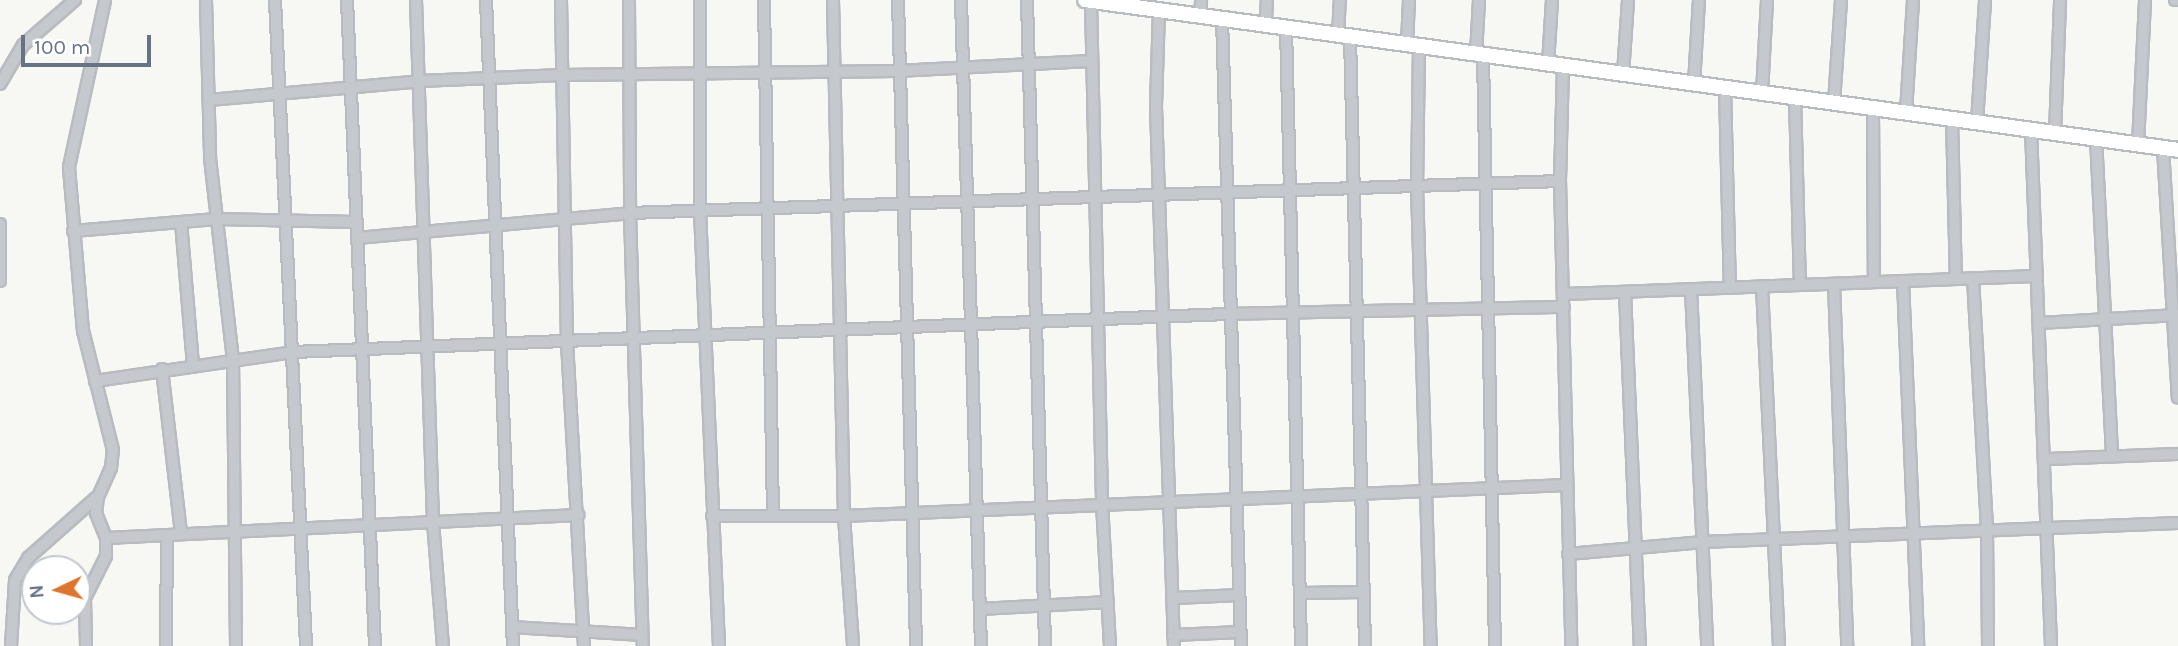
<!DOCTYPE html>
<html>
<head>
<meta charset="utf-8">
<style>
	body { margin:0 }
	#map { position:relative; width:2178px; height:646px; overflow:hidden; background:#f7f7f4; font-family:Karla,sans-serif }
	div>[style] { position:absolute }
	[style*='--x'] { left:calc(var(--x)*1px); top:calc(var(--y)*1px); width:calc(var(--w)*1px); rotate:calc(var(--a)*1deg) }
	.roads { filter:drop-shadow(2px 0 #b8bbc0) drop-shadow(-2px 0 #b8bbc0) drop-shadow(0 2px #b8bbc0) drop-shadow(0 -2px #b8bbc0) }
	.street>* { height:10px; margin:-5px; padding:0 5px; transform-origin:5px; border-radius:5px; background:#c5c8cc }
	.secondary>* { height:14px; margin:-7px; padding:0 7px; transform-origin:7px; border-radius:7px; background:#fff }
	span { translate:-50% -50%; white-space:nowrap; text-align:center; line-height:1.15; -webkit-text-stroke:7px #fff; paint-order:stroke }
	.north { position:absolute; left:21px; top:555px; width:70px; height:70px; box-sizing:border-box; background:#fff; border:2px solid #c2c7ce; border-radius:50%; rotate:265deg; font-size:19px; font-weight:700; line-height:28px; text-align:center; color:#677284 }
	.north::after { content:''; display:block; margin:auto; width:24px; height:32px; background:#de752e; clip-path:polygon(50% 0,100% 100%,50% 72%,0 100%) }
	.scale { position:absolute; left:21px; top:35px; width:130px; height:32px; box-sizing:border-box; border:4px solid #677284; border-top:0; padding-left:9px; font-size:21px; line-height:24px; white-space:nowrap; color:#677284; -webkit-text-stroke:5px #fff; paint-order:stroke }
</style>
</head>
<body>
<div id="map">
	<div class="roads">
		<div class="street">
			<i style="--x:206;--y:0;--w:158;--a:88.5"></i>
			<i style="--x:210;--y:158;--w:202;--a:83.5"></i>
			<i style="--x:233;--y:359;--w:287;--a:89.4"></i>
			<i style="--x:275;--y:0;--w:647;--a:87.25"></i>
			<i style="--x:347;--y:0;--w:647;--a:87.52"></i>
			<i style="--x:416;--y:0;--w:522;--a:88.13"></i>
			<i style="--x:433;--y:522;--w:124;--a:85.4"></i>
			<i style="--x:486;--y:0;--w:647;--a:87.61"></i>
			<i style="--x:561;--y:0;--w:342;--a:89"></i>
			<i style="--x:567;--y:342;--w:304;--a:86.8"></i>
			<i style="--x:629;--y:0;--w:213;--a:89.7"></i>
			<i style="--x:630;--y:213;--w:433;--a:88.3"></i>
			<i style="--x:700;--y:0;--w:211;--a:90"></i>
			<i style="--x:700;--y:211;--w:435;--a:87.5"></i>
			<i style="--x:764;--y:0;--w:516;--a:89"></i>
			<i style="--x:833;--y:0;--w:516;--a:88.78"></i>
			<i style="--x:844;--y:516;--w:130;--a:86"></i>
			<i style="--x:898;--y:0;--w:646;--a:88.4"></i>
			<i style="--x:961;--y:0;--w:646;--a:88.23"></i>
			<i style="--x:1027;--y:0;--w:646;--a:88.4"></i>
			<i style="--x:2175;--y:0;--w:3;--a:0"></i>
			<i style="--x:1091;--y:1;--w:502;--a:88.74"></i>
			<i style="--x:1102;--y:503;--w:143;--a:86.8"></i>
			<i style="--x:1159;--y:10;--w:97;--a:91.8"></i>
			<i style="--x:1156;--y:107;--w:539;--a:88.09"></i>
			<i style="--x:1200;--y:16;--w:16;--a:-86"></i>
			<i style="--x:1222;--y:18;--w:628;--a:88.27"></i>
			<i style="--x:1266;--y:23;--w:23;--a:-88"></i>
			<i style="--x:1286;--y:27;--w:619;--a:88.61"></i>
			<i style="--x:1338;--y:35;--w:35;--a:-87"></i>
			<i style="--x:1350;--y:36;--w:610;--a:88.59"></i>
			<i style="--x:1407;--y:44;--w:44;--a:-87.4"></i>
			<i style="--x:1419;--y:46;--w:140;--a:90.8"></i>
			<i style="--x:1417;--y:186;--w:460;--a:88.3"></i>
			<i style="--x:1476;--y:54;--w:54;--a:-86.8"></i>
			<i style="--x:1483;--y:55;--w:591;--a:88.84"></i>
			<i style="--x:1548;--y:64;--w:64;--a:-86.4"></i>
			<i style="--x:1563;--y:66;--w:115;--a:91.5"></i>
			<i style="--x:1560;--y:181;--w:465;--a:88.6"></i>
			<i style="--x:1623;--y:74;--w:74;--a:-86.1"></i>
			<i style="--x:0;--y:84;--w:45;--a:-59.5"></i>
			<i style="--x:23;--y:45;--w:69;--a:-40.9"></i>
			<i style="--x:1694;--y:84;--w:84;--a:-86.6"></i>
			<i style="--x:1725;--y:88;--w:200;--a:88.6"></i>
			<i style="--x:1762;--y:93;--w:93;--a:-86.9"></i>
			<i style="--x:1795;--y:97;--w:188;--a:88.5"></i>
			<i style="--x:209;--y:100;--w:212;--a:-5.1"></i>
			<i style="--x:420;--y:81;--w:142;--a:-2.4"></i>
			<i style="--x:562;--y:75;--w:335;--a:-0.7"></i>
			<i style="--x:897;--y:71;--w:193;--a:-3"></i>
			<i style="--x:1834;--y:103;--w:103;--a:-86.1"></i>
			<i style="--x:1873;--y:108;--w:174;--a:89.7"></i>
			<i style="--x:1906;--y:112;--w:112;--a:-86.4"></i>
			<i style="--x:1952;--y:119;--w:160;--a:88.6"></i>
			<i style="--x:1977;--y:122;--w:122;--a:-86.2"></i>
			<i style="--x:2031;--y:130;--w:516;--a:87.78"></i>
			<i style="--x:2055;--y:133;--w:133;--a:-87.8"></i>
			<i style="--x:2096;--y:138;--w:318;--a:87.1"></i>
			<i style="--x:2138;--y:144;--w:144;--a:-87.2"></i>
			<i style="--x:2163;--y:148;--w:250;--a:86.6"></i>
			<i style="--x:181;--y:222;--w:143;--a:85.2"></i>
			<i style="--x:0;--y:224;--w:57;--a:90"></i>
			<i style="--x:73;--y:231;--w:144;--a:-4.8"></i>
			<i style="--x:217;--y:219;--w:139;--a:1.2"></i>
			<i style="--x:357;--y:238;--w:274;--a:-5.2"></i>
			<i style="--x:630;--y:213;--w:931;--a:-1.97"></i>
			<i style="--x:1973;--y:278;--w:252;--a:86.8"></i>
			<i style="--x:1987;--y:530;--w:116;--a:89.5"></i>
			<i style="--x:1903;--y:281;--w:365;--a:87.6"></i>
			<i style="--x:1834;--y:284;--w:362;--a:87.9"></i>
			<i style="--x:1762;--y:286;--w:360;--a:87.3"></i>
			<i style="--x:1691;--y:289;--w:357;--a:87.4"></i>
			<i style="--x:1625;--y:292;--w:354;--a:87.6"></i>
			<i style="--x:1564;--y:294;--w:473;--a:-2.2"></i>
			<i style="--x:2040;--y:323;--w:137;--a:-3.3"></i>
			<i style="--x:162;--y:369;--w:166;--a:83.4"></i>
			<i style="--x:95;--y:381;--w:200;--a:-8.3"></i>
			<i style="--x:293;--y:352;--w:936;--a:-2.33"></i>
			<i style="--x:1228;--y:314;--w:336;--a:-1.2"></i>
			<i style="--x:2046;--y:459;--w:132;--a:-2.2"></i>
			<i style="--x:712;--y:516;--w:132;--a:0"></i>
			<i style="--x:844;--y:516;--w:723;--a:-2.46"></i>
			<i style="--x:106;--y:538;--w:473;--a:-2.8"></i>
			<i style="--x:1568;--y:554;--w:136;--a:-5.1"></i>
			<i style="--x:1703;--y:542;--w:475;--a:-2.3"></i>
			<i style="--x:1301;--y:593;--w:63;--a:-0.9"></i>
			<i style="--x:1175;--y:598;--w:64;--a:-2.7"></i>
			<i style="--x:980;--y:609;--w:128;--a:-3.1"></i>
			<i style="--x:513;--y:627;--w:129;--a:3.5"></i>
			<i style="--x:1173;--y:635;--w:67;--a:-2.6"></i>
			<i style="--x:11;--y:646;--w:66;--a:-86.5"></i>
			<i style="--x:15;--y:580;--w:26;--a:-59"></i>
			<i style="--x:28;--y:558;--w:92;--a:-41.5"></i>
			<i style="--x:86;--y:646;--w:48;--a:-91.2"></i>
			<i style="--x:85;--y:598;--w:47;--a:-63.4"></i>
			<i style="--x:106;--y:556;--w:18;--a:-90"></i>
			<i style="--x:106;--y:538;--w:27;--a:-112"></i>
			<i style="--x:96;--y:513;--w:16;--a:-83"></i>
			<i style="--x:98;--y:497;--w:32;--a:-66"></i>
			<i style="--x:111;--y:468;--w:18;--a:-84"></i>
			<i style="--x:113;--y:450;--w:123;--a:-104.1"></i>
			<i style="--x:83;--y:331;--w:165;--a:-94.9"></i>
			<i style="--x:69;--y:167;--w:171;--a:-77.8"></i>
			<i style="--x:166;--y:646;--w:111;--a:-89.5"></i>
		</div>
		<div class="secondary">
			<i style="--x:1085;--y:0;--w:1103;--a:7.81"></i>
		</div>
	</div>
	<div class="north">N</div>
	<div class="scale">100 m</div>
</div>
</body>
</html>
